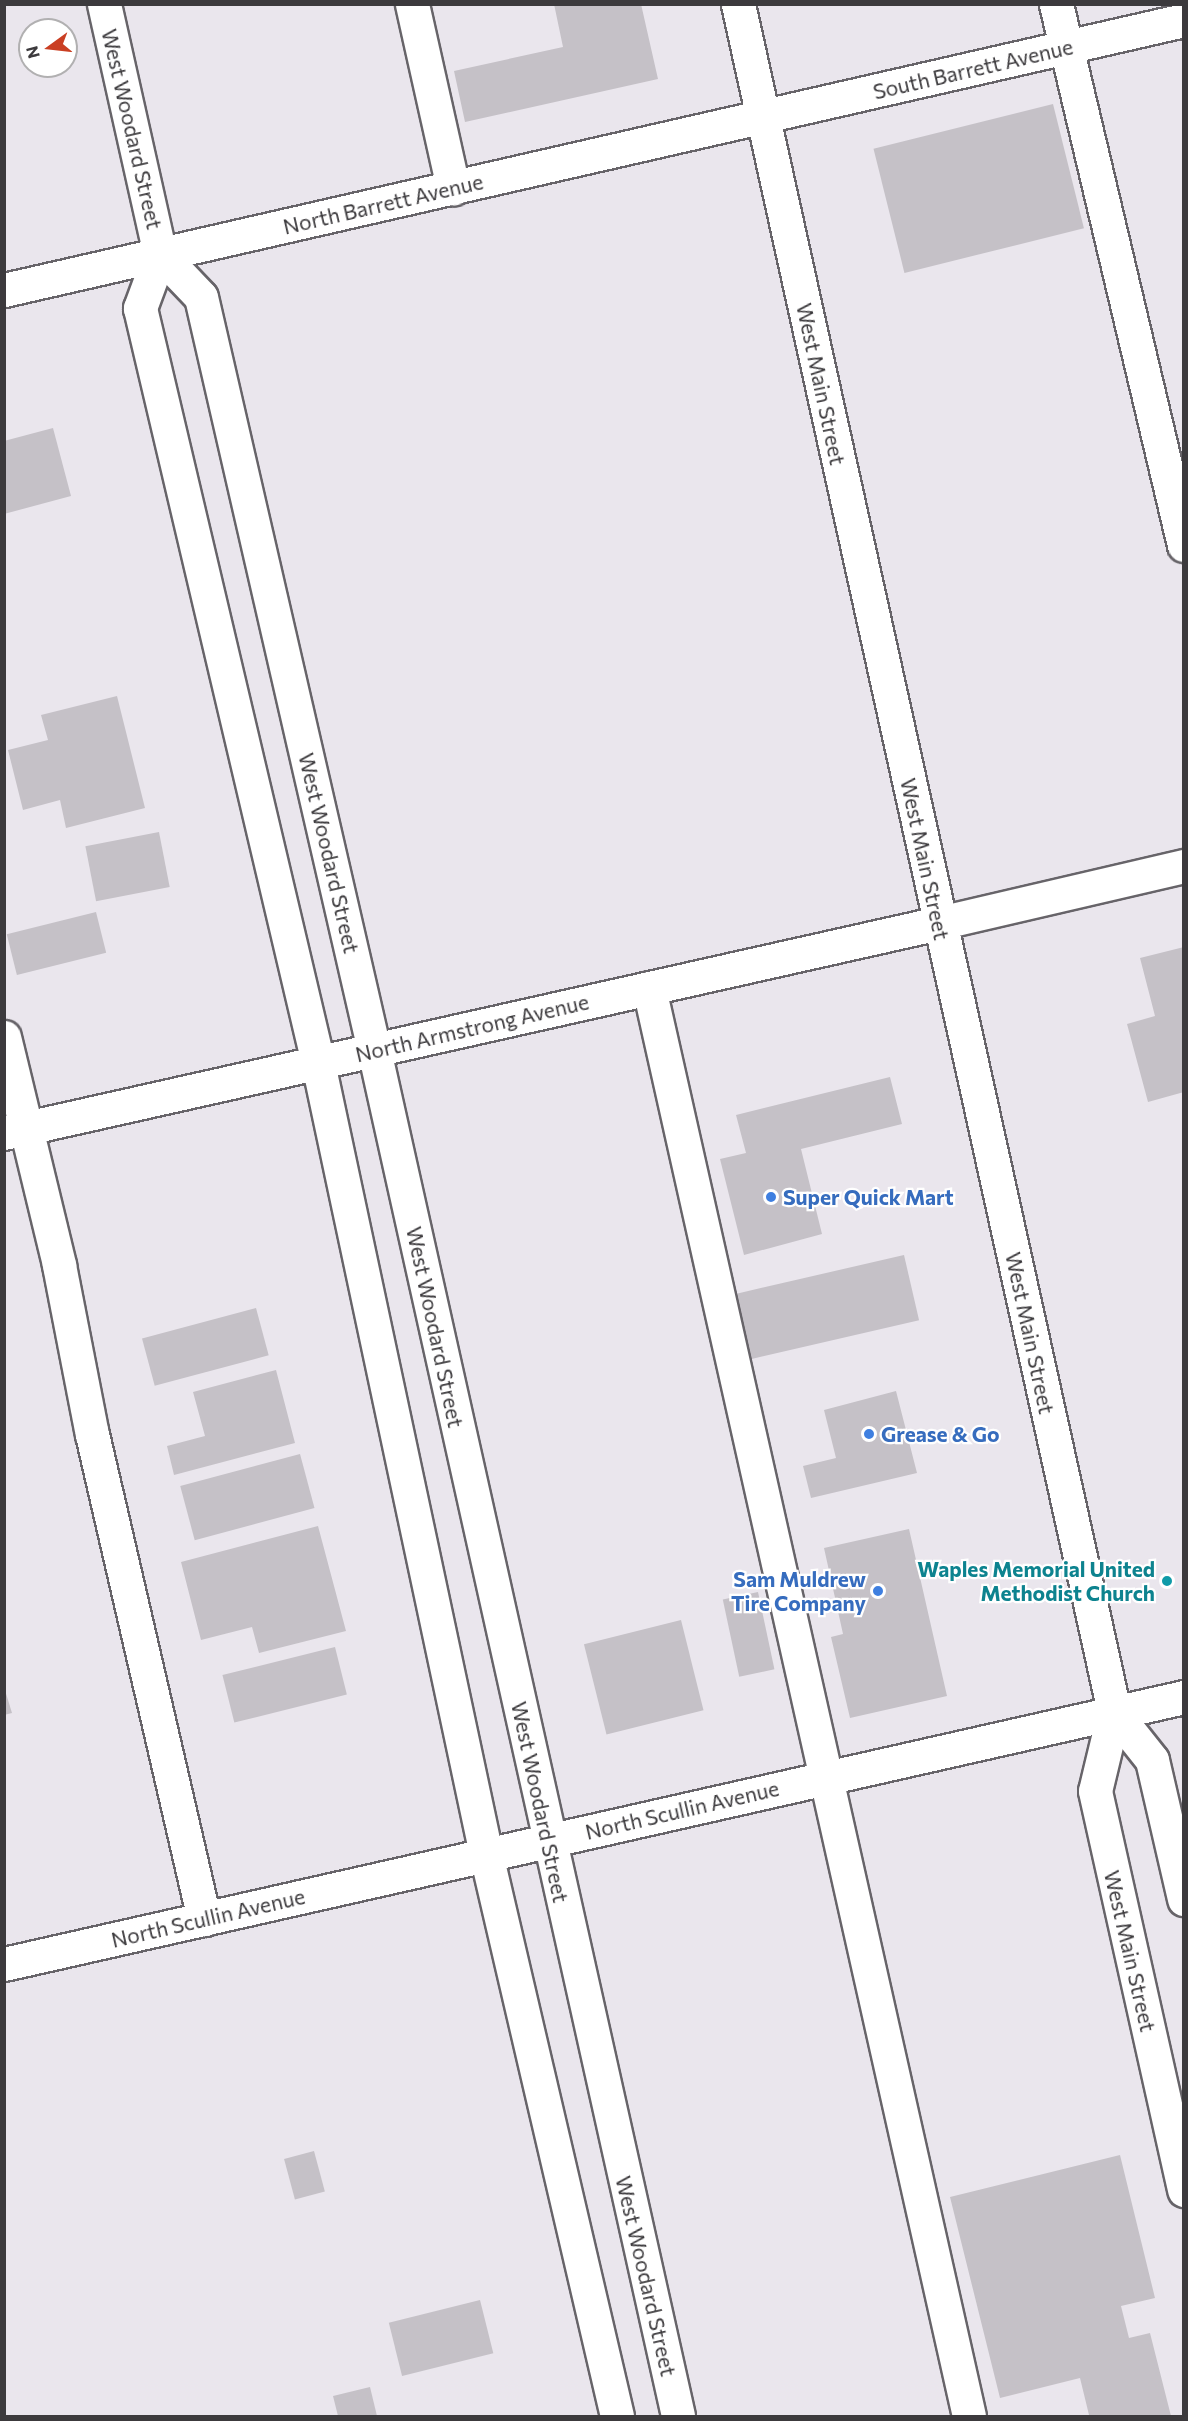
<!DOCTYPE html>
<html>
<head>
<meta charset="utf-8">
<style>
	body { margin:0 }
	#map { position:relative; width:1188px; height:2421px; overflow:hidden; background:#eae6ed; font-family:Commissioner,sans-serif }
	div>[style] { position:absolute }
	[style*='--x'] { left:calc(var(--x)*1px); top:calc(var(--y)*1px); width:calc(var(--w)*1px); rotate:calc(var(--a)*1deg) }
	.building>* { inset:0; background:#c5c1c7; transform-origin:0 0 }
	.roads { filter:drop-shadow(2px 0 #676469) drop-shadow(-2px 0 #676469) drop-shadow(0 2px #676469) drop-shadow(0 -2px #676469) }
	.minor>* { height:33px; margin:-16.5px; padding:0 16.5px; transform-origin:16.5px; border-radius:16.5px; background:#fff }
	.major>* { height:33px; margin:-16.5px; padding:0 16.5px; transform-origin:16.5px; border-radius:16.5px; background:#fff }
	.dots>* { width:16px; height:16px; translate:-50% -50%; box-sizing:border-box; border:3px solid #fff; border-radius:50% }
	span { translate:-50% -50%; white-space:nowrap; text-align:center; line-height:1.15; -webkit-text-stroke:4.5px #fff; paint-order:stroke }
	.street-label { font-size:21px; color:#3c3a3d }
	.shop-label { font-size:21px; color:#366cbe; font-weight:700 }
	.left { translate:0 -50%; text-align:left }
	.right { translate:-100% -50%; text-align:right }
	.culture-label { font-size:21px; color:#0d838f; font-weight:700 }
	.frame { position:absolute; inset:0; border:6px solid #3c3a3d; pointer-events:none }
	.north { position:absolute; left:18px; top:18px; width:60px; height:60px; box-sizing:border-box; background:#fff; border:2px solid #b1b0b1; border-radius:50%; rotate:255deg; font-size:16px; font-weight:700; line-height:24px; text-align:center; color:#3c3a3d }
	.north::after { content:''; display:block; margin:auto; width:21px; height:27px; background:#ca3f23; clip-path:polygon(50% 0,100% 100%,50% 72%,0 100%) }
</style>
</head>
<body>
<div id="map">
	<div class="building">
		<i style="clip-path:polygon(554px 4px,641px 4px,658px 79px,465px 122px,454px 71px,563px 47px)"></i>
		<i style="left:1053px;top:104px;width:128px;height:185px;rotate:76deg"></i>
		<i style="clip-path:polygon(53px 428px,71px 496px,4px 514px,4px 441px)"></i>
		<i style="clip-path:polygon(117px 696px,145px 808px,66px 828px,60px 800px,23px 810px,8px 750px,48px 740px,41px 715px)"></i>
		<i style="left:159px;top:832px;width:56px;height:75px;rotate:79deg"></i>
		<i style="left:96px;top:912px;width:42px;height:92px;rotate:76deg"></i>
		<i style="clip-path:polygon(1184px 947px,1184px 1092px,1148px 1102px,1127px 1024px,1155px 1016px,1140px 958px)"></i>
		<i style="clip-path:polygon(890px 1077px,902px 1124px,801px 1149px,822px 1234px,744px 1255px,720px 1159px,746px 1153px,736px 1115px)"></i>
		<i style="left:904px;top:1255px;width:67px;height:174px;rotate:77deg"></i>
		<i style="left:256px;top:1308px;width:49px;height:118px;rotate:75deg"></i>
		<i style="clip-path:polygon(276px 1370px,295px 1443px,174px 1475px,167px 1446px,205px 1436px,193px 1392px)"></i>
		<i style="clip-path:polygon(896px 1391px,917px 1473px,811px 1498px,803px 1466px,836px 1458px,824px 1410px)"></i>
		<i style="left:300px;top:1454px;width:56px;height:124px;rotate:75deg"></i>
		<i style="clip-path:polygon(318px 1526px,346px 1631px,259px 1653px,252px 1627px,201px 1640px,181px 1562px)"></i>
		<i style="clip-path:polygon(909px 1529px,947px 1696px,850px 1718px,831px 1637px,843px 1634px,824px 1548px)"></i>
		<i style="left:758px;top:1592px;width:79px;height:36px;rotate:78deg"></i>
		<i style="left:681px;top:1620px;width:93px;height:100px;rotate:76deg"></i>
		<i style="left:335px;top:1647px;width:49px;height:116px;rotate:76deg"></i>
		<i style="clip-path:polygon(4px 1687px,12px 1713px,4px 1715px)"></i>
		<i style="left:314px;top:2151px;width:42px;height:31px;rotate:75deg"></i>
		<i style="clip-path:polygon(1120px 2155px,1155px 2298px,1121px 2306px,1129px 2338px,1150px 2333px,1171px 2416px,1085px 2416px,1089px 2415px,1080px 2378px,1000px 2398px,950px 2197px)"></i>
		<i style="left:480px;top:2300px;width:55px;height:94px;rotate:76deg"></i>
		<i style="clip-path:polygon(370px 2387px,377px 2416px,338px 2416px,333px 2396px)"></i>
	</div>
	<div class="roads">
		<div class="minor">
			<i style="--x:104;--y:4;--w:256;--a:77.4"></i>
			<i style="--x:160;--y:254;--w:59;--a:46.4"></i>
			<i style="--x:201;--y:297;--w:773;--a:77.06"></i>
			<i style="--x:374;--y:1050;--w:1399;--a:77.45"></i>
			<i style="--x:412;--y:4;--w:189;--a:77.4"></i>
			<i style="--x:1056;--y:4;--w:556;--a:76.69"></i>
			<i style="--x:160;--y:254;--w:58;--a:110.3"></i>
			<i style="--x:140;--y:308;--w:776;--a:76.73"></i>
			<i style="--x:318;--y:1063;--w:809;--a:78.01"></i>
			<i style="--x:486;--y:1854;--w:577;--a:76.88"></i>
			<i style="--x:4;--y:290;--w:1210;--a:-12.89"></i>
			<i style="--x:649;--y:988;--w:1463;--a:77.37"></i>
			<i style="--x:4;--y:1037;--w:235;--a:76.4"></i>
			<i style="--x:59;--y:1265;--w:172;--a:79"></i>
			<i style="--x:92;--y:1434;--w:498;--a:77"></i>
			<i style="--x:4;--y:1133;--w:958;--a:-12.66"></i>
			<i style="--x:4;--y:1964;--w:1210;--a:-12.75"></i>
		</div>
		<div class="major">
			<i style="--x:738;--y:4;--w:1749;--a:77.58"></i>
			<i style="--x:1114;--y:1712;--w:61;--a:51.6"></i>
			<i style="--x:1152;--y:1760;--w:143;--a:77"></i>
			<i style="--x:939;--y:923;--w:252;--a:-13.1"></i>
			<i style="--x:1114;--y:1712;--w:81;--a:103.5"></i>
			<i style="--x:1095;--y:1791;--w:409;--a:77.4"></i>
		</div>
	</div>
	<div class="dots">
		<i style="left:771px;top:1197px;background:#3f7fe0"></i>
		<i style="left:869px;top:1434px;background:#3f7fe0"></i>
		<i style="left:1167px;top:1581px;background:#0f9aa8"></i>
		<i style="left:878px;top:1591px;background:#3f7fe0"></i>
	</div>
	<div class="street-label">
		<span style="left:973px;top:69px;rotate:-13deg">South Barrett Avenue</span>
		<span style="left:132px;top:129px;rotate:77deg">West Woodard Street</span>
		<span style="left:383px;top:204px;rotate:-13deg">North Barrett Avenue</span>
		<span style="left:821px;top:384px;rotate:78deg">West Main Street</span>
		<span style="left:329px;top:853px;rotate:77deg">West Woodard Street</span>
		<span style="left:925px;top:859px;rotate:78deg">West Main Street</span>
		<span style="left:472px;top:1028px;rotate:-13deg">North Armstrong Avenue</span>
		<span style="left:435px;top:1327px;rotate:78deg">West Woodard Street</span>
		<span style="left:1030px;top:1333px;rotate:78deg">West Main Street</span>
		<span style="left:540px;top:1802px;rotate:78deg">West Woodard Street</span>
		<span style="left:682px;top:1810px;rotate:-13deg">North Scullin Avenue</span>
		<span style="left:208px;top:1918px;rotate:-13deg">North Scullin Avenue</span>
		<span style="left:1130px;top:1951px;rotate:77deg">West Main Street</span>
		<span style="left:646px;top:2276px;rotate:77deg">West Woodard Street</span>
	</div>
	<div class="shop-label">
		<span class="left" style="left:783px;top:1197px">Super Quick Mart</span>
		<span class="left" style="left:881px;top:1434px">Grease &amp; Go</span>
		<span class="right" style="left:866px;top:1591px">Sam Muldrew<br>Tire Company</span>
	</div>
	<div class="culture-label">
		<span class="right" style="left:1155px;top:1581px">Waples Memorial United<br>Methodist Church</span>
	</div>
	<div class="frame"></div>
	<div class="north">N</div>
</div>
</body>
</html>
